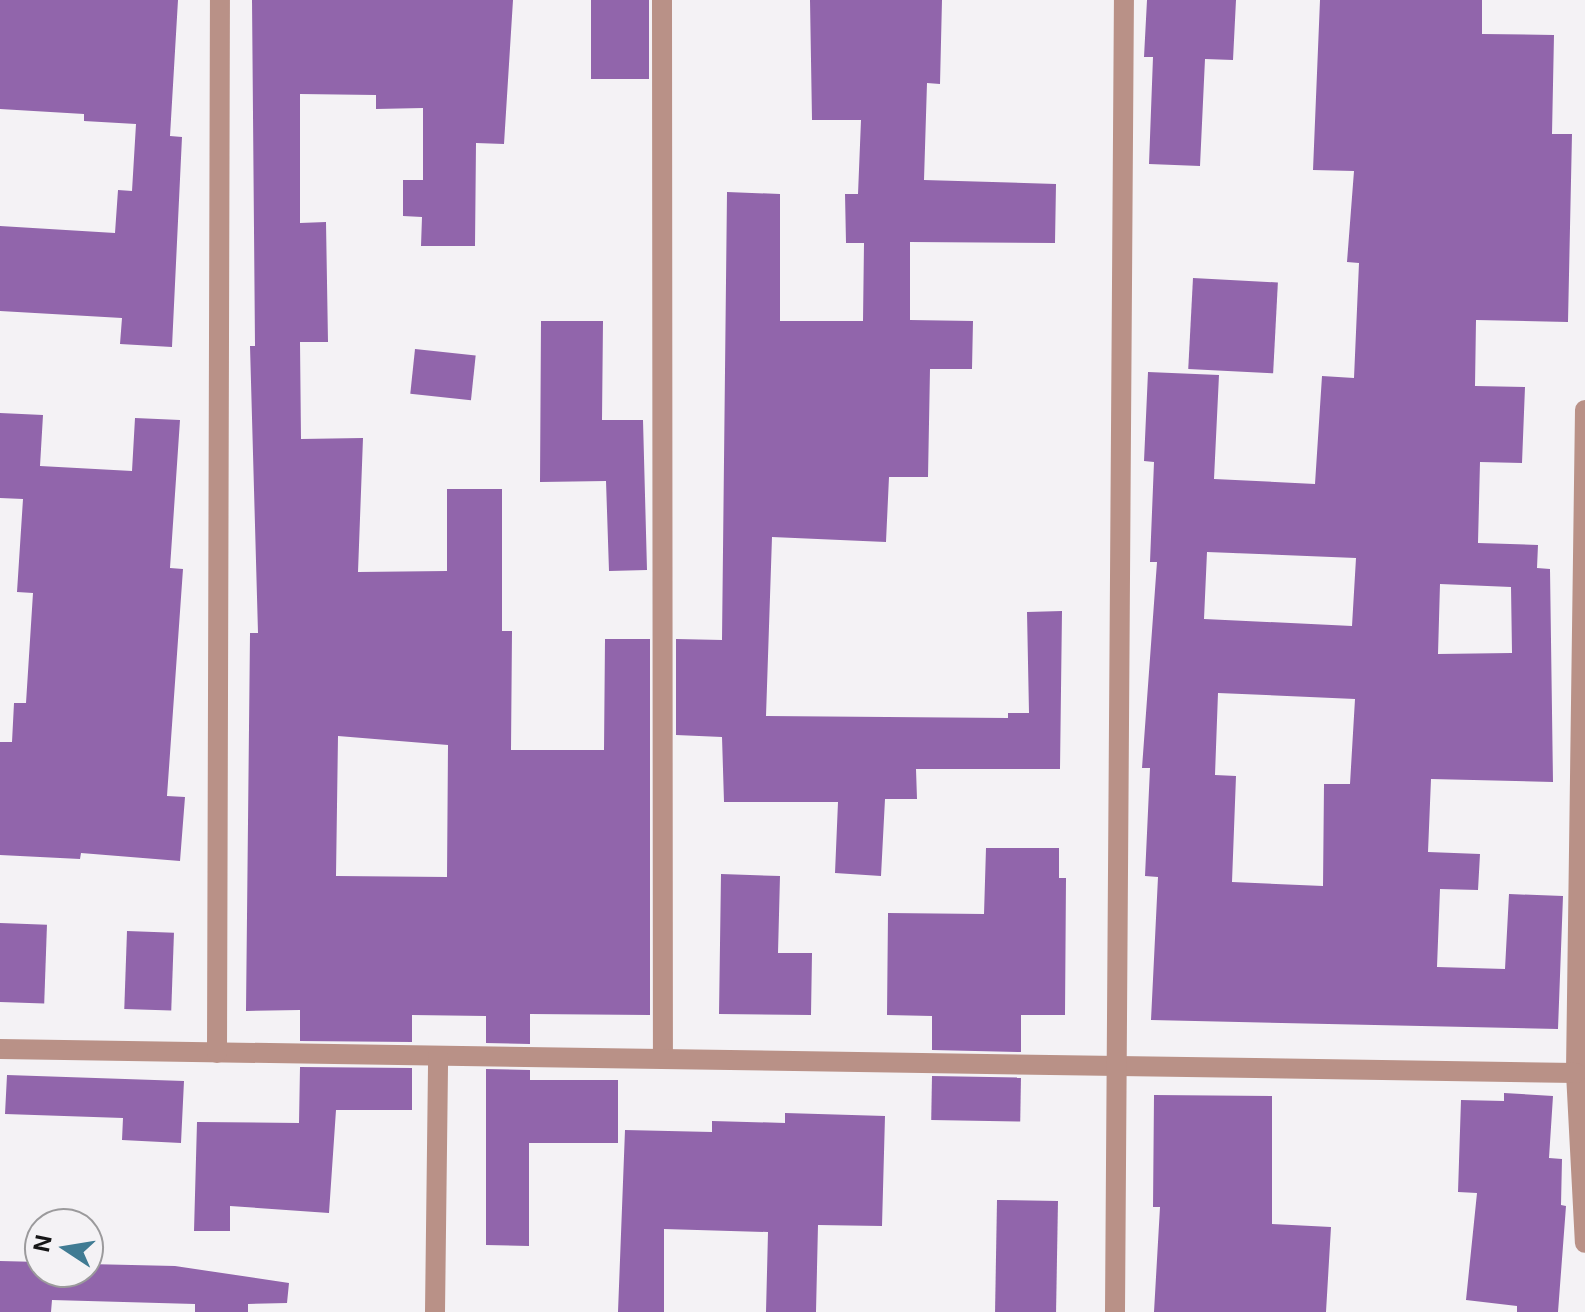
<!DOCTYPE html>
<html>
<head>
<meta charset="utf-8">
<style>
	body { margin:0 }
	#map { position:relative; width:1585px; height:1312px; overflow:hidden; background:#f4f2f5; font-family:Inter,sans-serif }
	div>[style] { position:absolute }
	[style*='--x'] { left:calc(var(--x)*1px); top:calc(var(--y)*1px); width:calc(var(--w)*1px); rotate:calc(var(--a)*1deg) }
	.building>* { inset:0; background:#9165ab; transform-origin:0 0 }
	.street>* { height:20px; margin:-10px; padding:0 10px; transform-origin:10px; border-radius:10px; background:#b99187 }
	span { translate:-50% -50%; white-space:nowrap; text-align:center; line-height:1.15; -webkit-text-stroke:6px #f4f2f5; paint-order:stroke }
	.north { position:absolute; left:24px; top:1208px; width:80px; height:80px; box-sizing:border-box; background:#f4f2f5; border:2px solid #9b9a9c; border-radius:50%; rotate:282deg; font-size:22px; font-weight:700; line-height:32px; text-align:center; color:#161617 }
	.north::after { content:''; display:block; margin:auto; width:28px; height:36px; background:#407b93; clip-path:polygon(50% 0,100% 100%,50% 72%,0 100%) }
</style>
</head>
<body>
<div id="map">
	<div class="building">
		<i style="clip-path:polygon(0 0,178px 0,170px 136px,182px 137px,172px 347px,120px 344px,122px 318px,0 311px,0 226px,115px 233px,118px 190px,132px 191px,136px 124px,84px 121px,84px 114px,0 109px)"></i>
		<i style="clip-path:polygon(evenodd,252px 0,513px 0,504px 144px,476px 143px,475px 246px,421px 246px,422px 217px,403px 216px,403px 180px,423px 180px,423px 108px,376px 109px,376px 95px,300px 94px,300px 223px,326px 222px,328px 342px,300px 342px,301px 439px,363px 438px,358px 572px,447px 571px,447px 489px,502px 489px,502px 631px,512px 631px,511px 750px,604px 750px,605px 639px,650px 639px,650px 1015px,530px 1014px,530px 1044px,486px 1043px,486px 1016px,412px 1015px,412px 1042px,300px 1041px,300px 1010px,246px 1011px,250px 633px,258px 633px,250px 346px,255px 346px,252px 0,338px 736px,448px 745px,447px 877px,336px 876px,338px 736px)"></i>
		<i style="left:591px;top:0;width:58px;height:79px"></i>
		<i style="clip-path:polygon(810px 0,942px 0,940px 84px,927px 83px,924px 180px,1056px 184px,1055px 243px,910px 242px,910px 320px,973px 321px,972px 369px,930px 369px,928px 477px,889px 477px,886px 542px,772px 537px,766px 716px,1008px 718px,1008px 713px,1029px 713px,1027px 612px,1062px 611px,1060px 769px,916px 769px,917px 799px,885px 799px,881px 876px,835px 873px,838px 802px,724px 802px,722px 737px,676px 735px,676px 639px,722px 640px,727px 192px,780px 194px,780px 321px,863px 321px,864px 243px,846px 243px,845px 194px,858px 194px,861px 120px,812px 120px)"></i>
		<i style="clip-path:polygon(1147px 0,1236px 0,1233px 60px,1205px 59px,1200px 166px,1149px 164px,1153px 57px,1144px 57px)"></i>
		<i style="clip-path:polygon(evenodd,1320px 0,1482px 0,1482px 34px,1554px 35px,1552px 134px,1572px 134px,1568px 322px,1476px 320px,1475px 386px,1525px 387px,1522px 463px,1480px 462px,1478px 543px,1538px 545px,1537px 568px,1550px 569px,1553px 782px,1431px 779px,1428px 852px,1480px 854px,1478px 890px,1440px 889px,1437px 967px,1505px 969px,1509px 894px,1563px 896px,1558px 1029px,1151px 1020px,1158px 877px,1145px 876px,1150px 768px,1142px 768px,1157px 562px,1150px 562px,1154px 462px,1144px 461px,1148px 372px,1219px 375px,1214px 479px,1315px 484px,1322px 376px,1354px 378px,1359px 263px,1347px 262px,1354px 171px,1313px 170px,1320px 0,1207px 552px,1356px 558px,1352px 626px,1204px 619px,1207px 552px,1320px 0,1440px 584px,1511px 587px,1512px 653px,1438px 654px,1440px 584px,1320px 0,1218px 693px,1355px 699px,1350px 784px,1324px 784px,1323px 886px,1232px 882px,1236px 776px,1215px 775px,1218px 693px)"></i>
		<i style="left:1193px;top:278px;width:85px;height:91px;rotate:3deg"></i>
		<i style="clip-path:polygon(541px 321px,603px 321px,602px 420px,643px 420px,647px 570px,609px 571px,606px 481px,540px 482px)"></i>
		<i style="left:415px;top:349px;width:61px;height:45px;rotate:6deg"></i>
		<i style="clip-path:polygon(0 413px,43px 415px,40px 466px,132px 471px,135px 418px,180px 420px,170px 568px,183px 569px,167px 796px,185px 797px,180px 861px,81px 853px,80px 859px,0 855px,0 742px,12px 742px,14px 703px,26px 703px,33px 593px,17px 592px,23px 499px,0 498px)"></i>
		<i style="clip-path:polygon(986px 848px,1059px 848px,1059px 878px,1066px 878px,1065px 1015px,1021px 1015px,1021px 1052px,932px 1050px,932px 1016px,887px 1015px,888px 913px,984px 914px)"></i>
		<i style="clip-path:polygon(721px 874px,780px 876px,778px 953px,812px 953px,811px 1015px,719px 1014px)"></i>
		<i style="left:0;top:923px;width:47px;height:79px;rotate:2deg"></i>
		<i style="left:127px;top:931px;width:47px;height:78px;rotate:2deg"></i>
		<i style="clip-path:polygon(300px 1067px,412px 1068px,412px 1110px,336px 1110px,329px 1213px,230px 1206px,230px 1231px,194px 1231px,197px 1122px,299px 1123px)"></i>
		<i style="clip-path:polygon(486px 1069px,530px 1070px,530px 1080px,618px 1080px,618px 1143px,529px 1143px,529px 1246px,486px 1245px)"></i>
		<i style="clip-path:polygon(7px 1075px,184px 1081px,181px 1143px,122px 1140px,123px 1118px,5px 1114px)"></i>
		<i style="left:932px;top:1076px;width:89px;height:44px;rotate:1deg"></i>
		<i style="clip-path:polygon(1504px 1093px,1553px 1096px,1549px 1158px,1562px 1159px,1561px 1205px,1566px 1206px,1558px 1312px,1517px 1312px,1517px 1306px,1466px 1300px,1477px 1193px,1458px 1192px,1461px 1100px,1504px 1101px)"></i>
		<i style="clip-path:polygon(1154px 1095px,1272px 1096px,1272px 1224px,1331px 1227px,1326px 1312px,1154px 1312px,1160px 1207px,1153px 1207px)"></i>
		<i style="clip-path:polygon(785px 1113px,885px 1116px,882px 1226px,818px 1225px,816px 1312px,766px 1312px,768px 1232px,664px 1229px,664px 1312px,618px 1312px,625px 1130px,712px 1132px,712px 1121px,785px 1123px)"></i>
		<i style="left:997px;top:1200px;width:61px;height:112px;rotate:1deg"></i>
		<i style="clip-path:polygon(0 1261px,40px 1262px,40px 1272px,88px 1272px,88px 1264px,175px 1266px,289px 1283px,287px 1303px,248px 1304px,248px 1312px,195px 1312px,195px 1304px,52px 1300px,51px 1312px,0 1312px)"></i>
	</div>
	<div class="street">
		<i style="--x:662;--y:0;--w:1059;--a:89.95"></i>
		<i style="--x:1585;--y:410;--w:663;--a:90.78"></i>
		<i style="--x:1576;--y:1073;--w:170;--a:87"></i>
		<i style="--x:0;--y:1049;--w:1576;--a:0.87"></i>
		<i style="--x:217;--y:1053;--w:1053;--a:-89.84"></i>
		<i style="--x:435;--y:1312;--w:256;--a:-89.3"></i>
		<i style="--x:1115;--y:1312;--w:1312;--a:-89.61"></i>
	</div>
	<div class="north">N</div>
</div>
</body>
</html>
